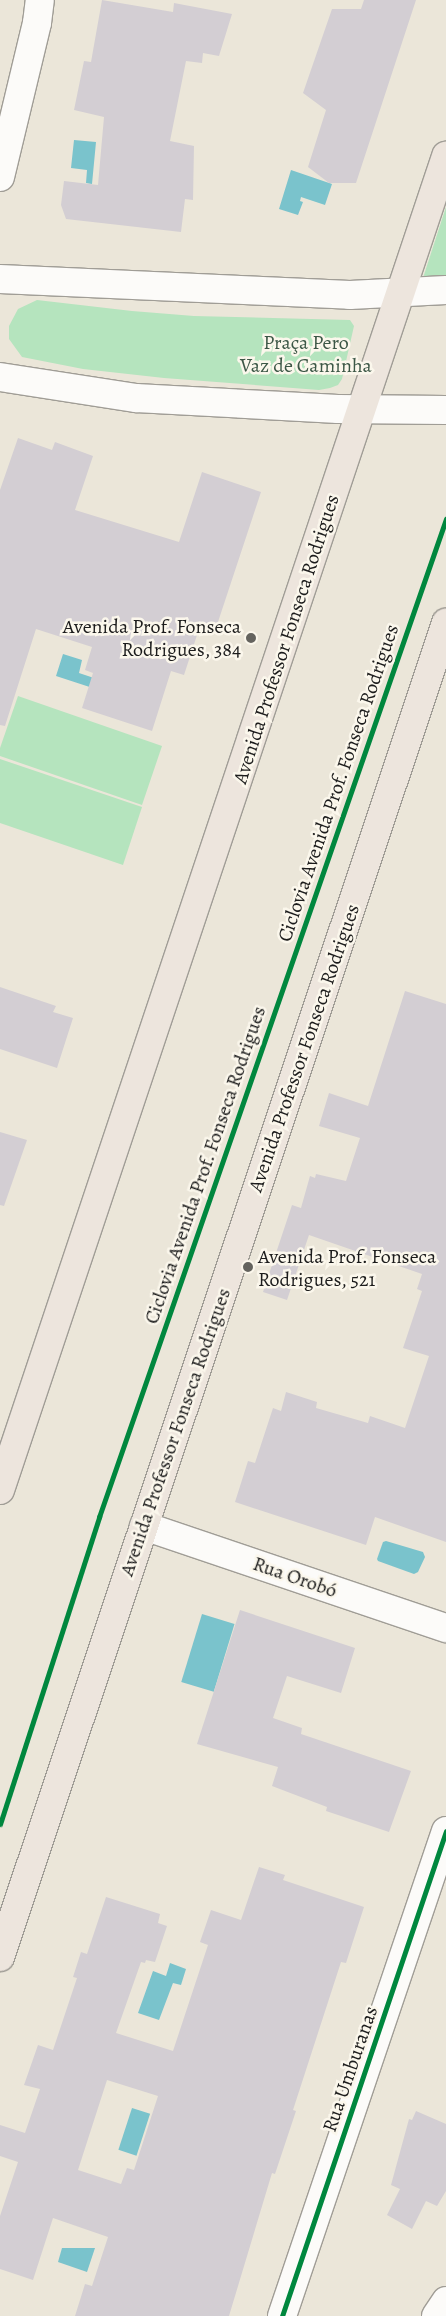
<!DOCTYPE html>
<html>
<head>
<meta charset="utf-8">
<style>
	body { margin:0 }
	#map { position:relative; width:446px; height:2316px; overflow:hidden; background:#ebe6d9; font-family:Alegreya,serif }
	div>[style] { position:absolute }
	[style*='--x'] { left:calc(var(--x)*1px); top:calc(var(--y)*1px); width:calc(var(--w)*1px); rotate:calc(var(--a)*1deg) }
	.green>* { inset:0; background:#b5e4be }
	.water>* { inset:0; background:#7ac3cc; transform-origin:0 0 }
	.building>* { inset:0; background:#d3ced3 }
	.roads { filter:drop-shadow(1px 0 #a09d96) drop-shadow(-1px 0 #a09d96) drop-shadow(0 1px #a09d96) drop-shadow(0 -1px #a09d96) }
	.minor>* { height:28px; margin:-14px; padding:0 14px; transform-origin:14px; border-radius:14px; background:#fcfbf9 }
	.highway>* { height:28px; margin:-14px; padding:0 14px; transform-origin:14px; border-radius:14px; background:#ede5dd }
	.cycleway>* { height:5px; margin:-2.5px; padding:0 2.5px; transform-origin:2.5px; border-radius:2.5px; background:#00873e }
	.dots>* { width:14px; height:14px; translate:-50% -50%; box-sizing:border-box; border:2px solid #fbf7ec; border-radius:50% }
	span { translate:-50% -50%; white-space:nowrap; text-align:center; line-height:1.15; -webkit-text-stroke:5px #fbf7ec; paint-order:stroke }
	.park-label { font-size:20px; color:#3c5746 }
	.poi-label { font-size:20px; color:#1c1c1c }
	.right { translate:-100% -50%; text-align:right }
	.left { translate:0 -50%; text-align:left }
	.street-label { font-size:20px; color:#1c1c1c }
</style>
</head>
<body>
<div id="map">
	<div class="green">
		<i style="clip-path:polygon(446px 207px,446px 279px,422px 281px)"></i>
		<i style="clip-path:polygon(37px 300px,132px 311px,194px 316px,350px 320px,354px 326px,342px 379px,338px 385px,330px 388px,319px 390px,164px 378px,83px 369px,22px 357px,9px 339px,9px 326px,18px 309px)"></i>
		<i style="clip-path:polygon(18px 696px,162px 746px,142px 805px,0 756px,0 748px)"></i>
		<i style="clip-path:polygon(0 759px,142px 807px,123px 865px,0 823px)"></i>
	</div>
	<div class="water">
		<i style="clip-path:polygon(74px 140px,96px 142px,92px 184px,86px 183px,87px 170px,71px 168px)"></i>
		<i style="clip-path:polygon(291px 170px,332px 184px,325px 205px,301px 197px,300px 201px,303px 202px,298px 215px,279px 209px)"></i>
		<i style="clip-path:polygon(63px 654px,82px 660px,79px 673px,112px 684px,108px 693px,56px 676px)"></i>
		<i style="clip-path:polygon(386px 1541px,423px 1552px,425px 1557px,418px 1572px,414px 1574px,378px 1561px,377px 1559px,383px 1542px)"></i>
		<i style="left:202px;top:1614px;width:34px;height:71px;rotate:17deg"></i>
		<i style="clip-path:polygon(170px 1963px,186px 1969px,181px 1985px,173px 1983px,159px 2020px,138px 2013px,153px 1971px,166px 1976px)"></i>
		<i style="left:132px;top:2108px;width:19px;height:44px;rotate:18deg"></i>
		<i style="clip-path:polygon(62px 2248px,95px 2248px,87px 2272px,58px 2262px)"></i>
	</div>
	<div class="building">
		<i style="clip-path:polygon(102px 0,173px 12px,174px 3px,232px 14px,219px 56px,203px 53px,202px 63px,186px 61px,170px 141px,194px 146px,193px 200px,185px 199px,181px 232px,66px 219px,61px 205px,64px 181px,98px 185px,104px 117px,74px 110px,84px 61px,91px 62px)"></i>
		<i style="clip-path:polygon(364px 0,416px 0,356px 183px,329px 183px,308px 167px,326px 110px,303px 93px,332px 9px,361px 9px)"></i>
		<i style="clip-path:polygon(18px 438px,52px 450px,55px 442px,93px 456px,75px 510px,179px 542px,202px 472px,261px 492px,214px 634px,199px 629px,184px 675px,171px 671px,152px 731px,82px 708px,93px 673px,85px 670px,92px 647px,36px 629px,5px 726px,0 725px,0 490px)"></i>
		<i style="clip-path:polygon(0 987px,56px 1006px,53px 1012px,73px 1018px,57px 1068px,0 1049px)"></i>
		<i style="clip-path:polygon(405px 991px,446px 1004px,446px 1542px,375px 1517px,366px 1545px,235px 1502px,248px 1461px,255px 1463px,273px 1408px,281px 1411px,286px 1392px,317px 1402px,316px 1408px,368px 1423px,370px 1416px,405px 1428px,429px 1356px,403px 1348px,422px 1291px,417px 1289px,422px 1274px,309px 1235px,287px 1300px,263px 1292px,292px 1205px,301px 1208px,310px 1176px,315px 1178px,316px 1174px,346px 1181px,360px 1138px,319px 1126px,329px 1093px,368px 1106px)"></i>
		<i style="clip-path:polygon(0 1132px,27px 1140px,4px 1206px,0 1205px)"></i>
		<i style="clip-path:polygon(240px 1610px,355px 1648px,341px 1693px,287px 1676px,273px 1718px,302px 1728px,301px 1734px,411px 1771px,389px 1832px,326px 1811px,327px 1807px,272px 1786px,278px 1767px,197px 1744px)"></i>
		<i style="clip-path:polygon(evenodd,259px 1867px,285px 1875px,283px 1880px,364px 1907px,346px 1963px,341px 1962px,293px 2110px,296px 2111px,275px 2174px,272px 2173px,229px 2316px,75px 2316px,85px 2284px,92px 2286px,108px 2237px,53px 2218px,33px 2280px,0 2269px,0 2216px,18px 2162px,0 2156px,0 2125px,25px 2133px,40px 2089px,24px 2085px,38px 2045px,53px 2050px,77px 1978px,73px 1977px,81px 1952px,87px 1954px,106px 1897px,160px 1914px,158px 1923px,167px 1926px,155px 1962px,146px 1960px,145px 1963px,141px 1962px,116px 2033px,173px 2051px,208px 1945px,200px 1942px,211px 1910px,241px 1920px,259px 1867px,107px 2080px,158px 2096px,134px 2170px,127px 2168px,121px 2184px,78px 2170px,107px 2080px)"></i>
		<i style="clip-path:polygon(416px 2111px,446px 2124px,446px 2191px,437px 2206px,426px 2201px,412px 2229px,387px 2215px,400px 2189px,391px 2185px,409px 2119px,412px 2120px)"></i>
	</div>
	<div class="roads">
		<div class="minor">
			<i style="--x:0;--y:177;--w:158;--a:-76.5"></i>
			<i style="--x:37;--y:23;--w:23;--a:-83"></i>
			<i style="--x:0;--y:279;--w:350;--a:2.6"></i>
			<i style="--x:350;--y:295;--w:96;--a:-3"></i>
			<i style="--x:0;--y:377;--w:138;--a:8.8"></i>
			<i style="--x:136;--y:398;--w:202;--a:3.1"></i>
			<i style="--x:338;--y:409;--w:108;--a:0.5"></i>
			<i style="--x:144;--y:1526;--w:319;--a:18.7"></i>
			<i style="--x:282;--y:2316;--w:512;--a:-71.32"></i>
			<i style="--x:436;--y:2316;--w:18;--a:-56"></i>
		</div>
		<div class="highway">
			<i style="--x:0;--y:1490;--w:1407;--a:-71.51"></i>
			<i style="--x:0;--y:1957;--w:1407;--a:-71.51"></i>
		</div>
	</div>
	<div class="cycleway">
		<i style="--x:0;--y:1824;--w:323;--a:-72.1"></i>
		<i style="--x:99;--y:1517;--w:1057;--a:-70.83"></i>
		<i style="--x:282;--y:2316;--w:512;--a:-71.32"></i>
	</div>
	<div class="dots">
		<i style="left:251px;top:638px;background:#64635e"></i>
		<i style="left:248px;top:1267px;background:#64635e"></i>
	</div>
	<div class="park-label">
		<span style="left:306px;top:354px">Praça Pero<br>Vaz de Caminha</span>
	</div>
	<div class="poi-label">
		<span class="right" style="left:241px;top:638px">Avenida Prof. Fonseca<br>Rodrigues, 384</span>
		<span class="left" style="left:258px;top:1268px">Avenida Prof. Fonseca<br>Rodrigues, 521</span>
	</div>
	<div class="street-label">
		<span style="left:286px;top:639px;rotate:-72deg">Avenida Professor Fonseca Rodrigues</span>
		<span style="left:338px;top:783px;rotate:-71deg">Ciclovia Avenida Prof. Fonseca Rodrigues</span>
		<span style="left:304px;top:1048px;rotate:-71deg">Avenida Professor Fonseca Rodrigues</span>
		<span style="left:205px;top:1165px;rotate:-71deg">Ciclovia Avenida Prof. Fonseca Rodrigues</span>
		<span style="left:175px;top:1432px;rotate:-71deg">Avenida Professor Fonseca Rodrigues</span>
		<span style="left:295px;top:1577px;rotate:19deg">Rua Orobó</span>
		<span style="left:350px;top:2069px;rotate:-71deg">Rua Umburanas</span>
	</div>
</div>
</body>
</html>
